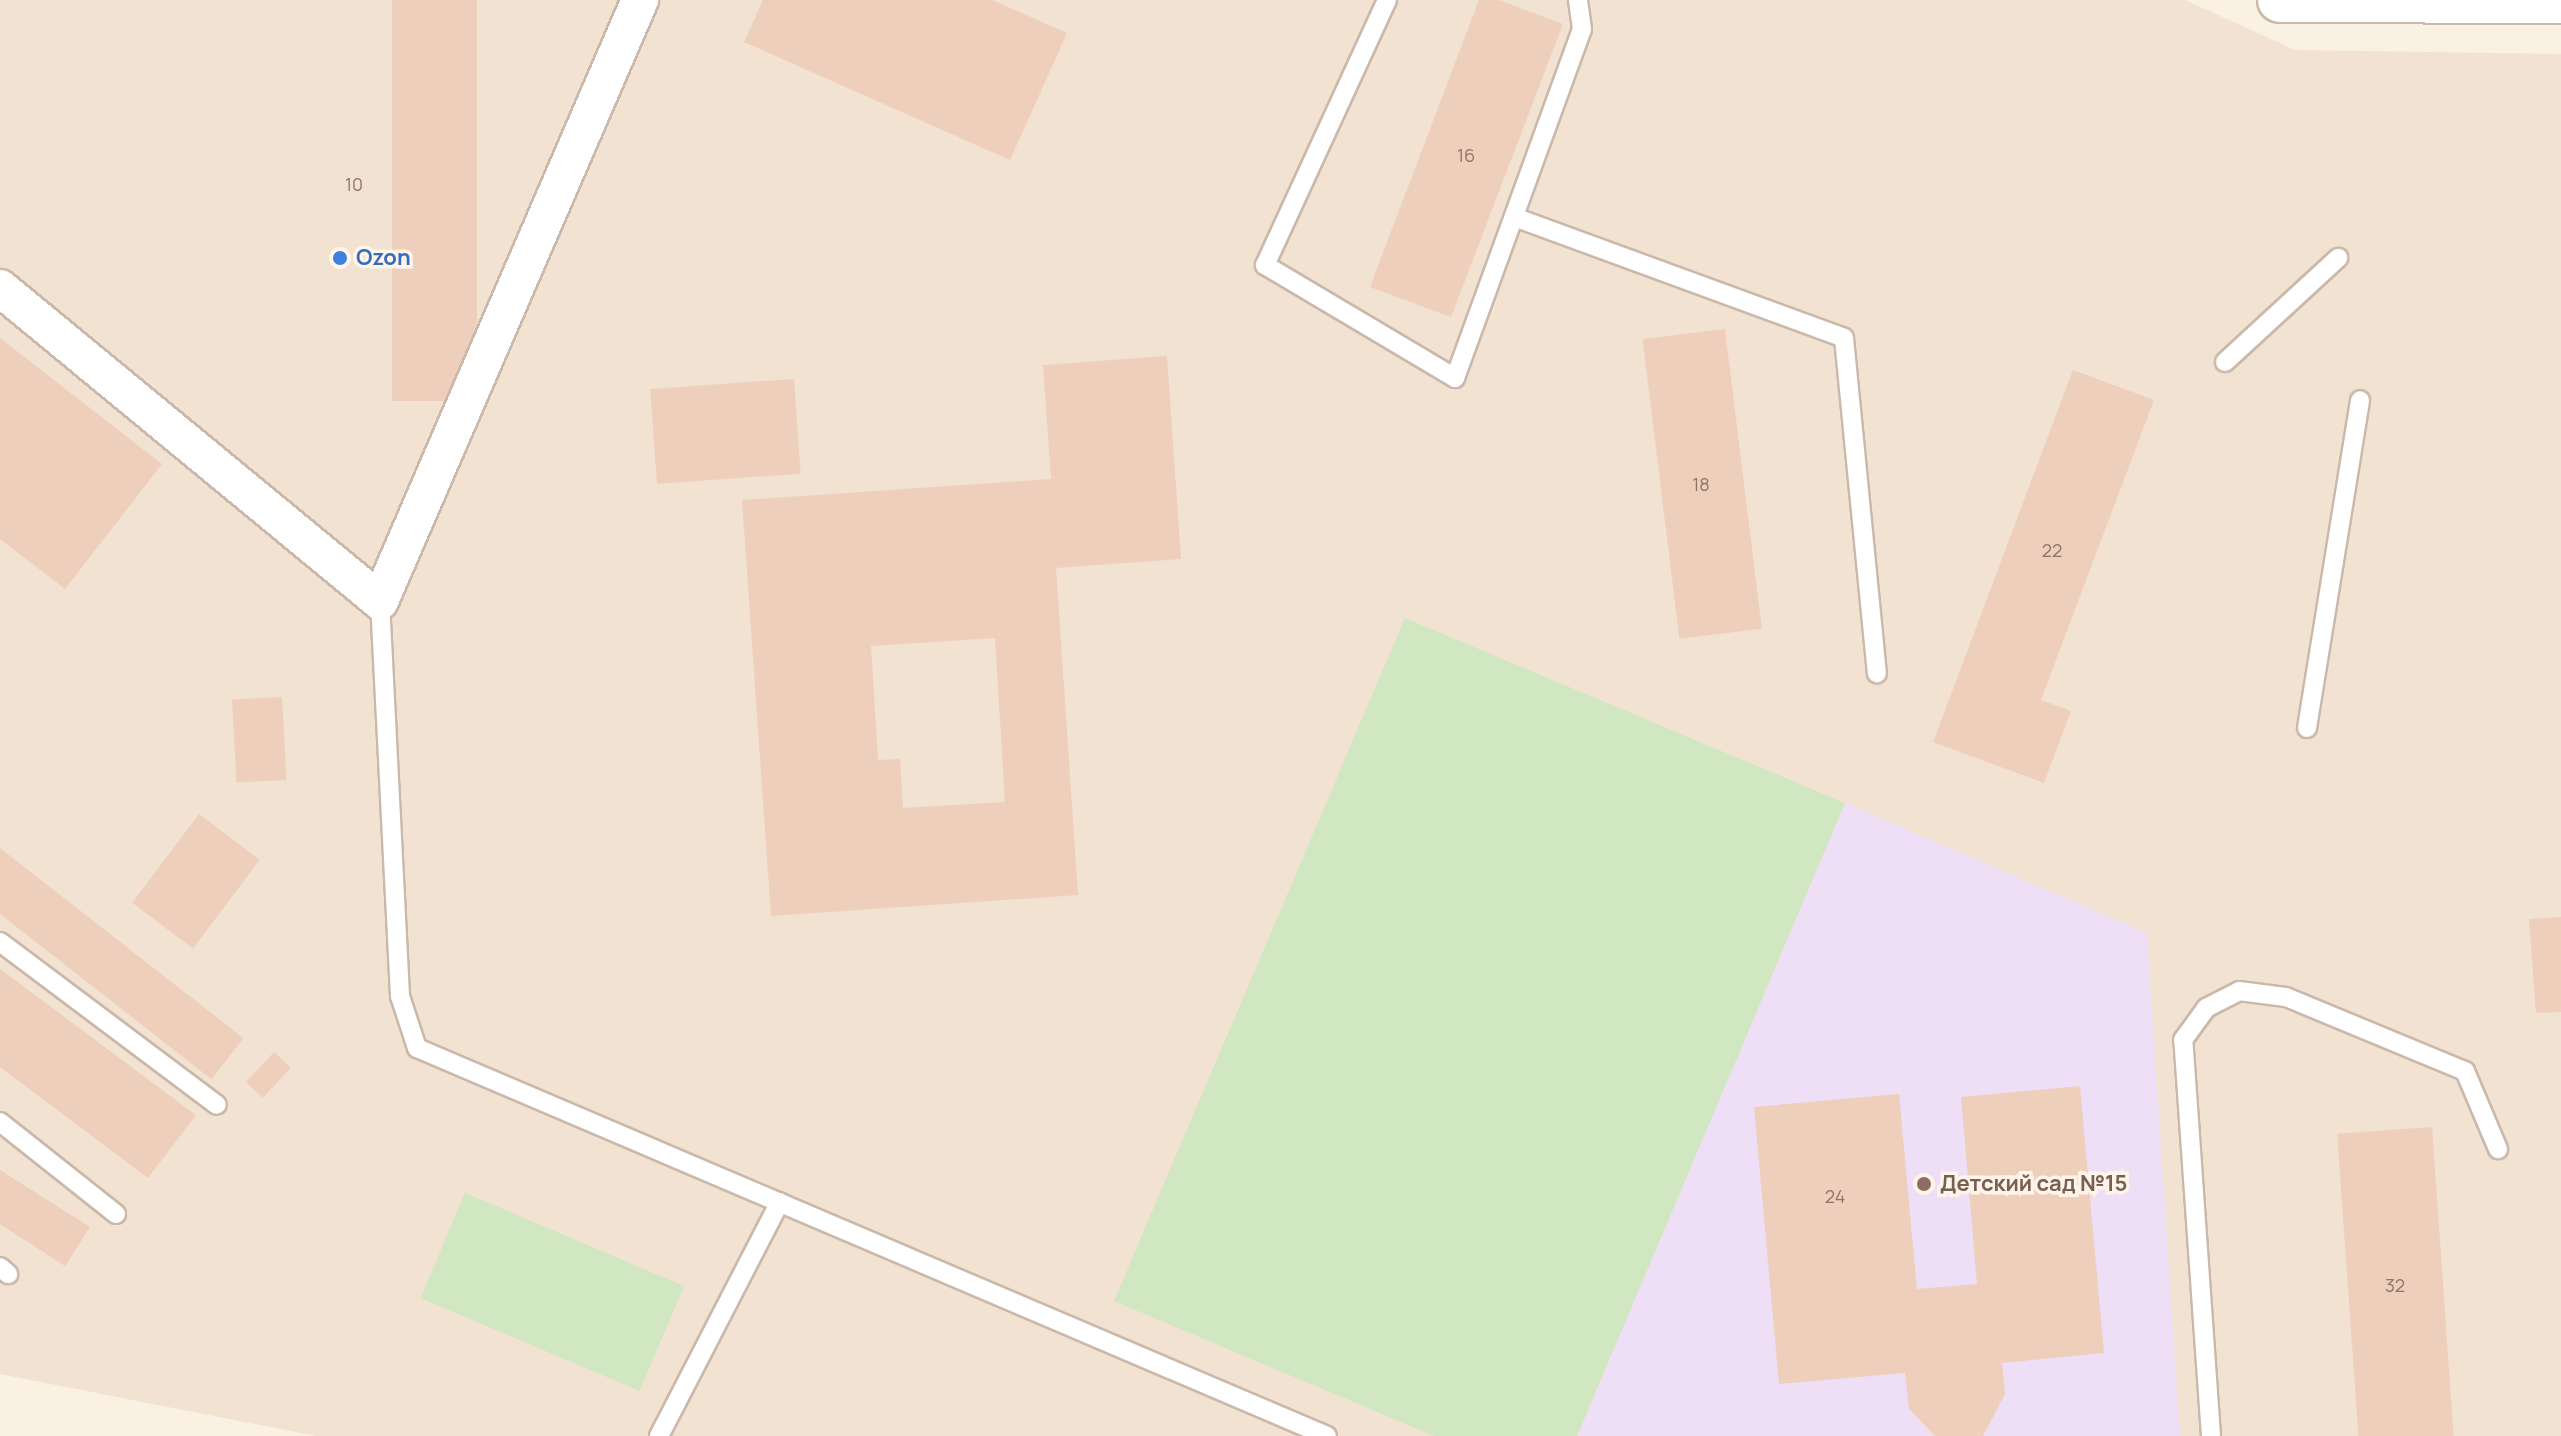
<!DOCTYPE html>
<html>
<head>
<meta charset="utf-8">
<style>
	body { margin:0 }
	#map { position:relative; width:2561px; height:1436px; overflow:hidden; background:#faf1e2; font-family:Manrope,sans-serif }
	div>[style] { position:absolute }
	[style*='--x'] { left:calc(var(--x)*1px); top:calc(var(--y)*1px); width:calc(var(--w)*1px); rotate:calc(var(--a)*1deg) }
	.residential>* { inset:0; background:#f1e2d1 }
	.education>* { inset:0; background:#eedff6 }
	.green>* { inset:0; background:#d1e7c2; transform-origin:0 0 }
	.building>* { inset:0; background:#eecfbc; transform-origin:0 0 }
	.roads { filter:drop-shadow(2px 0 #cab8aa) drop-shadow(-2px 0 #cab8aa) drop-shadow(0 2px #cab8aa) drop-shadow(0 -2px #cab8aa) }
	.service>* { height:18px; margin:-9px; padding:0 9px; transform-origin:9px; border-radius:9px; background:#fff }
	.minor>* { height:36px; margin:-18px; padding:0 18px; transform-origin:18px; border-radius:18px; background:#fff }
	.tertiary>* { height:44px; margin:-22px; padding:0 22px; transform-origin:22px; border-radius:22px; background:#fff }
	.dots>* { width:22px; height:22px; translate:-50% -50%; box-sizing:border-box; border:4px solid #fef5e8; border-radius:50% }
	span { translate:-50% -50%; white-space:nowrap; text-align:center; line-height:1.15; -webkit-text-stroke:7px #fef5e8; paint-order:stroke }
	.number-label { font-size:18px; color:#907566 }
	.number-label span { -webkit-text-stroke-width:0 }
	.shop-label { font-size:22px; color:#366cbe; font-weight:700 }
	.left { translate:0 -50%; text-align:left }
	.education-label { font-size:22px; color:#785e54; font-weight:700 }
</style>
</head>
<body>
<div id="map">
	<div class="residential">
		<i style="clip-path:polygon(0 0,2185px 0,2295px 50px,2561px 54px,2561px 1436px,316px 1436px,0 1374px)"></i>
	</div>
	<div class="education">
		<i style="clip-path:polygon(1845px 803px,2147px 933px,2180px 1436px,1577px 1436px)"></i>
	</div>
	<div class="green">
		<i style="clip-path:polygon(1405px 618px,1845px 803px,1577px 1436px,1434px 1436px,1114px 1301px)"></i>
		<i style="left:465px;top:1193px;width:238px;height:114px;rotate:23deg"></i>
	</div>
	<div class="building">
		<i style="left:392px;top:0;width:85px;height:401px"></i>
		<i style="clip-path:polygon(763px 0,992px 0,1067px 33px,1010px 160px,744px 42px)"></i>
		<i style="clip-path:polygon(1479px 0,1499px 0,1563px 24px,1451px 317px,1370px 287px)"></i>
		<i style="left:1725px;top:329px;width:302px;height:83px;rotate:83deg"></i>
		<i style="clip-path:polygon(0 338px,162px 464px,65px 589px,0 539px)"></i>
		<i style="clip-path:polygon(evenodd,1167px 356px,1181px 559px,1056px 568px,1078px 895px,771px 916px,742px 500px,1051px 479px,1043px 365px,1167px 356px,995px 638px,1005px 802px,903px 808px,900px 759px,878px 760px,871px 646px,995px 638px)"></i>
		<i style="clip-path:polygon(2073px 370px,2154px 400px,2041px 700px,2071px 711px,2044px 783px,1933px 742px)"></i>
		<i style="left:794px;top:379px;width:95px;height:144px;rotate:86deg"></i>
		<i style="left:282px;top:697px;width:83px;height:50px;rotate:87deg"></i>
		<i style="left:199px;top:814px;width:76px;height:111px;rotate:37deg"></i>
		<i style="left:0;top:848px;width:309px;height:52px;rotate:38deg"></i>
		<i style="clip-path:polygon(2561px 917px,2561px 1012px,2536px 1013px,2529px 919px)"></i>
		<i style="clip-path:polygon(0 969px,196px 1115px,148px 1178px,0 1067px)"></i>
		<i style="left:274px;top:1052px;width:23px;height:41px;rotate:43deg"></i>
		<i style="clip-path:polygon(2080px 1086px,2104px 1353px,2002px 1363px,2005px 1394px,1983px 1436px,1935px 1436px,1909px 1409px,1905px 1373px,1779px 1384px,1754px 1107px,1899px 1094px,1917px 1289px,1977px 1284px,1961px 1097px)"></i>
		<i style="left:2432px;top:1127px;width:310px;height:95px;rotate:86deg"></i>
		<i style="clip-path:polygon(0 1170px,90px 1227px,65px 1266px,0 1224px)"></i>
	</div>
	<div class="roads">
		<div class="service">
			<i style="--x:1387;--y:0;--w:292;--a:114.7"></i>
			<i style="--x:1265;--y:265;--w:221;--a:30.7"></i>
			<i style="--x:1455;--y:378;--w:371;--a:-70"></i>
			<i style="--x:1582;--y:29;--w:29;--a:-98"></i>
			<i style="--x:1514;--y:217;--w:351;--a:20.1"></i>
			<i style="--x:1844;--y:338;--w:337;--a:84.4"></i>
			<i style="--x:2225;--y:362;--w:154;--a:-42.6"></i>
			<i style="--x:380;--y:601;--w:396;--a:87.1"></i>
			<i style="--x:400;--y:996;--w:55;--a:71.9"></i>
			<i style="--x:417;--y:1048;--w:989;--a:23.09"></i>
			<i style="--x:2307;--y:728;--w:332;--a:-80.8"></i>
			<i style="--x:0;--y:942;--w:271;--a:36.9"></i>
			<i style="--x:0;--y:1122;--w:148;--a:38.4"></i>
			<i style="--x:0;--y:1267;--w:11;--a:41"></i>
			<i style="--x:659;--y:1436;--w:263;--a:-62.7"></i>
			<i style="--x:2211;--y:1436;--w:397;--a:-94"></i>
			<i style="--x:2183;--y:1040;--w:39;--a:-54"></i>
			<i style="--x:2206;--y:1008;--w:37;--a:-27"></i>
			<i style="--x:2239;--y:991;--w:47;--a:7.3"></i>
			<i style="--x:2286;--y:997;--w:194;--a:22.5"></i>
			<i style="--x:2465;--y:1071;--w:85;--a:67.1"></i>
		</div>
		<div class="minor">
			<i style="--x:0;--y:288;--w:492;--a:39.5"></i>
			<i style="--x:380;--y:601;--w:655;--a:-66.61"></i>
		</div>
		<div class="tertiary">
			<i style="--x:2280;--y:0;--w:281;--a:0.2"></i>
		</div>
	</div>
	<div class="dots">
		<i style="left:340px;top:258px;background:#3f7fe0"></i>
		<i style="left:1924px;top:1184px;background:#8d6e63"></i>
	</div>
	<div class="number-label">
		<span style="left:1466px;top:155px">16</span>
		<span style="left:354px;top:184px">10</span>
		<span style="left:1701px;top:484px">18</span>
		<span style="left:2052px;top:550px">22</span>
		<span style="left:1835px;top:1196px">24</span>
		<span style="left:2395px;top:1285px">32</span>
	</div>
	<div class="shop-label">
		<span class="left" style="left:356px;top:258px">Ozon</span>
	</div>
	<div class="education-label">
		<span class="left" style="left:1940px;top:1184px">Детский сад №15</span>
	</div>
</div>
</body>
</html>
